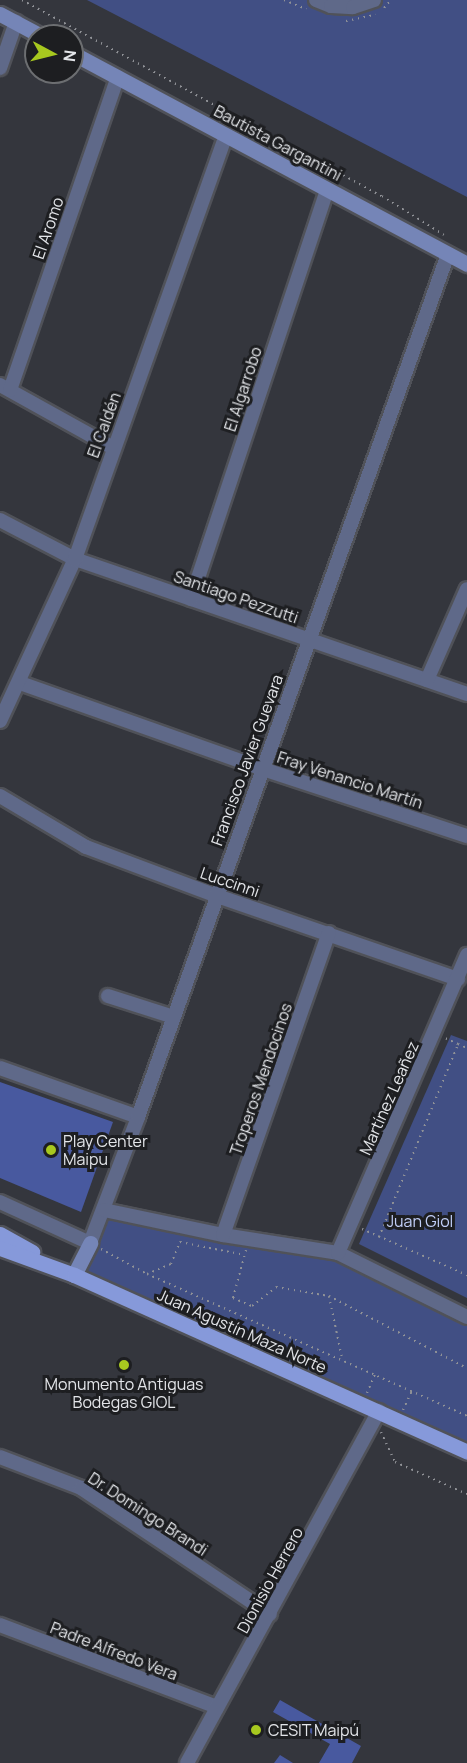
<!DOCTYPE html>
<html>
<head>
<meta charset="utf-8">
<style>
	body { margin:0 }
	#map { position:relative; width:467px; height:1763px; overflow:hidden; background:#34363d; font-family:Manrope,sans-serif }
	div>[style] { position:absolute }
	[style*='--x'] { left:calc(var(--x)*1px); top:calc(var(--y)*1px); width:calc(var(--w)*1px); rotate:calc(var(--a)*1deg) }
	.green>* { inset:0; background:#414f84 }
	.building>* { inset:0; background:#48599f }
	.path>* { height:2px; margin-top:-1px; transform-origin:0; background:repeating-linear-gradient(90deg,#909297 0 1.5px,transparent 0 6px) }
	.roads { filter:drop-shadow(2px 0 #505259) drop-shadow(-2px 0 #505259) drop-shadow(0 2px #505259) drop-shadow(0 -2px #505259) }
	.street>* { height:14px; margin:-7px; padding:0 7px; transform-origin:7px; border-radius:7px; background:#5f6989 }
	.secondary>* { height:15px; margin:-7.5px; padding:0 7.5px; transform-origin:7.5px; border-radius:7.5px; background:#7585b7 }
	.primary>* { height:15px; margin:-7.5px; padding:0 7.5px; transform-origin:7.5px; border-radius:7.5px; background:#8699da }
	.dots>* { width:16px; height:16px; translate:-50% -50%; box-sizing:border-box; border:3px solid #1d1e21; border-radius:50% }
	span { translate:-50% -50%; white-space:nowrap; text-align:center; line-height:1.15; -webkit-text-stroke:6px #1d1e21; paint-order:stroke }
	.street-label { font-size:16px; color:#e3e5e9 }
	.poi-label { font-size:16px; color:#e3e5e9 }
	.left { translate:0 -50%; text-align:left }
	.park-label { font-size:16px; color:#c1cef7 }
	.north { position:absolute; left:24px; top:24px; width:60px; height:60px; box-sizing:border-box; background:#1d1e21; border:2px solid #6c6e71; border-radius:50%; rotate:97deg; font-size:16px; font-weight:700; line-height:24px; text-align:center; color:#e3e5e9 }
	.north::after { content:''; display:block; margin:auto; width:21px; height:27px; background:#a7c81f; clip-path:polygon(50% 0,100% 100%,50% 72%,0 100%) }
</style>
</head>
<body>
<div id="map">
	<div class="green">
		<i style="clip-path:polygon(87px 0,467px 0,467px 197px)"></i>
		<i style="clip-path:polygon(451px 1035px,467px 1041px,467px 1298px,359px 1244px)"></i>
		<i style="clip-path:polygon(104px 1210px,338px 1253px,467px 1317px,467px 1452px,74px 1275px)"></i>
	</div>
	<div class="building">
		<i style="clip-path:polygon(0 1082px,113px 1122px,81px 1212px,0 1178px)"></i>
		<i style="clip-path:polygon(280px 1700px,361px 1746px,352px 1763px,319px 1763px,330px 1744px,273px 1712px)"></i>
		<i style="clip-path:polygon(280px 1755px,293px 1763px,274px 1763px)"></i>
	</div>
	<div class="path">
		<i style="--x:22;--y:0;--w:410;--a:28.6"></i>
		<i style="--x:382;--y:196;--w:73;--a:32.2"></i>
		<i style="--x:284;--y:0;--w:24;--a:22"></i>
		<i style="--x:384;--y:8;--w:11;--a:-49"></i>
		<i style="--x:346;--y:21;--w:30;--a:-12"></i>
		<i style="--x:458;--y:1044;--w:10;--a:24"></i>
		<i style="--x:362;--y:1229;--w:115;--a:23.7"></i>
		<i style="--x:379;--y:1237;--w:209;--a:-67.7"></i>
		<i style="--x:458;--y:1044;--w:14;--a:-155"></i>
		<i style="--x:101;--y:1249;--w:52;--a:28.5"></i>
		<i style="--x:147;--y:1274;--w:350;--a:23.9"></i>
		<i style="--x:246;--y:1250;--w:50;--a:105.2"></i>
		<i style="--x:233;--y:1298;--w:21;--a:23"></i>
		<i style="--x:252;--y:1306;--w:31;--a:-38"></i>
		<i style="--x:276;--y:1287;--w:54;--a:9.6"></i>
		<i style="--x:329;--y:1296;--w:156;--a:27.6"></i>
		<i style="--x:147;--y:1274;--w:26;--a:-23"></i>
		<i style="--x:171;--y:1264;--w:24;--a:-68"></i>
		<i style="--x:180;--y:1242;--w:66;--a:11.3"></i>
		<i style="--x:329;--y:1296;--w:63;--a:78.2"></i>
		<i style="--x:367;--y:1393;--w:21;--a:-67"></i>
		<i style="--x:403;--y:1410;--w:21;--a:-65"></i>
		<i style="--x:381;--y:1432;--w:33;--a:65"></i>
		<i style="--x:395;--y:1462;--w:79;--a:24"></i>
	</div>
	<div class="roads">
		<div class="street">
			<i style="--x:316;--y:0;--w:16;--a:22"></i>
			<i style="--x:331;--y:6;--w:22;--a:3"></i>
			<i style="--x:353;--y:7;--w:22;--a:-18"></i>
			<i style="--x:0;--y:68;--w:49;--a:-70.8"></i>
			<i style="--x:0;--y:385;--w:129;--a:29.1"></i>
			<i style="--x:10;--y:390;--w:331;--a:-71"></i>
			<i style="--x:0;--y:520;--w:85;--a:27.5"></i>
			<i style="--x:75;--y:559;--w:415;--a:19"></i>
			<i style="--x:191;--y:599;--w:431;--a:-71.6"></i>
			<i style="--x:427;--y:680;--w:99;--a:-66.3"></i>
			<i style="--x:20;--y:683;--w:258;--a:19.5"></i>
			<i style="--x:263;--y:769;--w:215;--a:18.2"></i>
			<i style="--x:0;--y:721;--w:179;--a:-65.2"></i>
			<i style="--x:75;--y:559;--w:450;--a:-70.4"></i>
			<i style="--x:0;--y:796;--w:100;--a:30.7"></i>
			<i style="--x:86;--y:847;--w:140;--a:20.5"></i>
			<i style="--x:217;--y:896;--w:255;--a:19"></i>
			<i style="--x:108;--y:996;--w:69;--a:17.7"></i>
			<i style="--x:0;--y:1068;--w:146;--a:19.5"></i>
			<i style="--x:0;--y:1202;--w:99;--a:24.5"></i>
			<i style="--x:90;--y:1243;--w:135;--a:-69.1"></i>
			<i style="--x:138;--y:1117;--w:917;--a:-70.24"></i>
			<i style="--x:104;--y:1210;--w:122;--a:11.9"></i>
			<i style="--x:223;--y:1235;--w:116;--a:8.9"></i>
			<i style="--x:338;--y:1253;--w:144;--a:26.4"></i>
			<i style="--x:223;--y:1235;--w:320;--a:-70.7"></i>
			<i style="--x:338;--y:1253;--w:325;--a:-66.6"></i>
			<i style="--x:0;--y:1457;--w:87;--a:20.9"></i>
			<i style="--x:81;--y:1488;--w:227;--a:33.7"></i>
			<i style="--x:0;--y:1625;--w:232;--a:20.7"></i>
			<i style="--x:187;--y:1763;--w:401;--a:-61.4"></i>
		</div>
		<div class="secondary">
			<i style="--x:0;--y:14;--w:47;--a:28.2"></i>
			<i style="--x:72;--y:53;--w:448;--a:28.1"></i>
			<i style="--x:74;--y:1275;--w:36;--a:-63"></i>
		</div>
		<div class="primary">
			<i style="--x:0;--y:1234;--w:37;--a:29"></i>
			<i style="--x:0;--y:1248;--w:79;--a:20"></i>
			<i style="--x:74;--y:1275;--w:431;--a:24.2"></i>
		</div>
	</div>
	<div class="dots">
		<i style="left:51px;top:1150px;background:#a7c81f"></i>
		<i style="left:124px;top:1365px;background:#a7c81f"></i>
		<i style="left:256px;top:1730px;background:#a7c81f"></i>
	</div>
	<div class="street-label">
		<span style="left:278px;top:143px;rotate:28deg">Bautista Gargantini</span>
		<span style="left:48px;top:228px;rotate:-71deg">El Aromo</span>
		<span style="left:243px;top:389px;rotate:-72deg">El Algarrobo</span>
		<span style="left:104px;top:425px;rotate:-70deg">El Caldén</span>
		<span style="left:236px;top:597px;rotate:19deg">Santiago Pezzutti</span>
		<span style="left:247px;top:760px;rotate:-70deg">Francisco Javier Guevara</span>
		<span style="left:350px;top:780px;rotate:18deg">Fray Venancio Martín</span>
		<span style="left:230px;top:882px;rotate:19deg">Luccinni</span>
		<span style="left:261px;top:1079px;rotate:-71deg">Troperos Mendocinos</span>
		<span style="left:389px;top:1098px;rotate:-66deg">Martínez Leañez</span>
		<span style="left:242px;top:1331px;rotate:24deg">Juan Agustín Maza Norte</span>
		<span style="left:148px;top:1514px;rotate:33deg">Dr. Domingo Brandi</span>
		<span style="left:270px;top:1580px;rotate:-61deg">Dionisio Herrero</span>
		<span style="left:114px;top:1651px;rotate:21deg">Padre Alfredo Vera</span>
	</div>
	<div class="poi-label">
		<span class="left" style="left:63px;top:1150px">Play Center<br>Maipu</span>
		<span style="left:124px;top:1393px">Monumento Antiguas<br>Bodegas GIOL</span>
		<span class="left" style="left:268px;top:1730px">CESIT Maipú</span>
	</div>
	<div class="park-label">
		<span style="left:420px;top:1221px">Juan Giol</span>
	</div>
	<div class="north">N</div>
</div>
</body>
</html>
